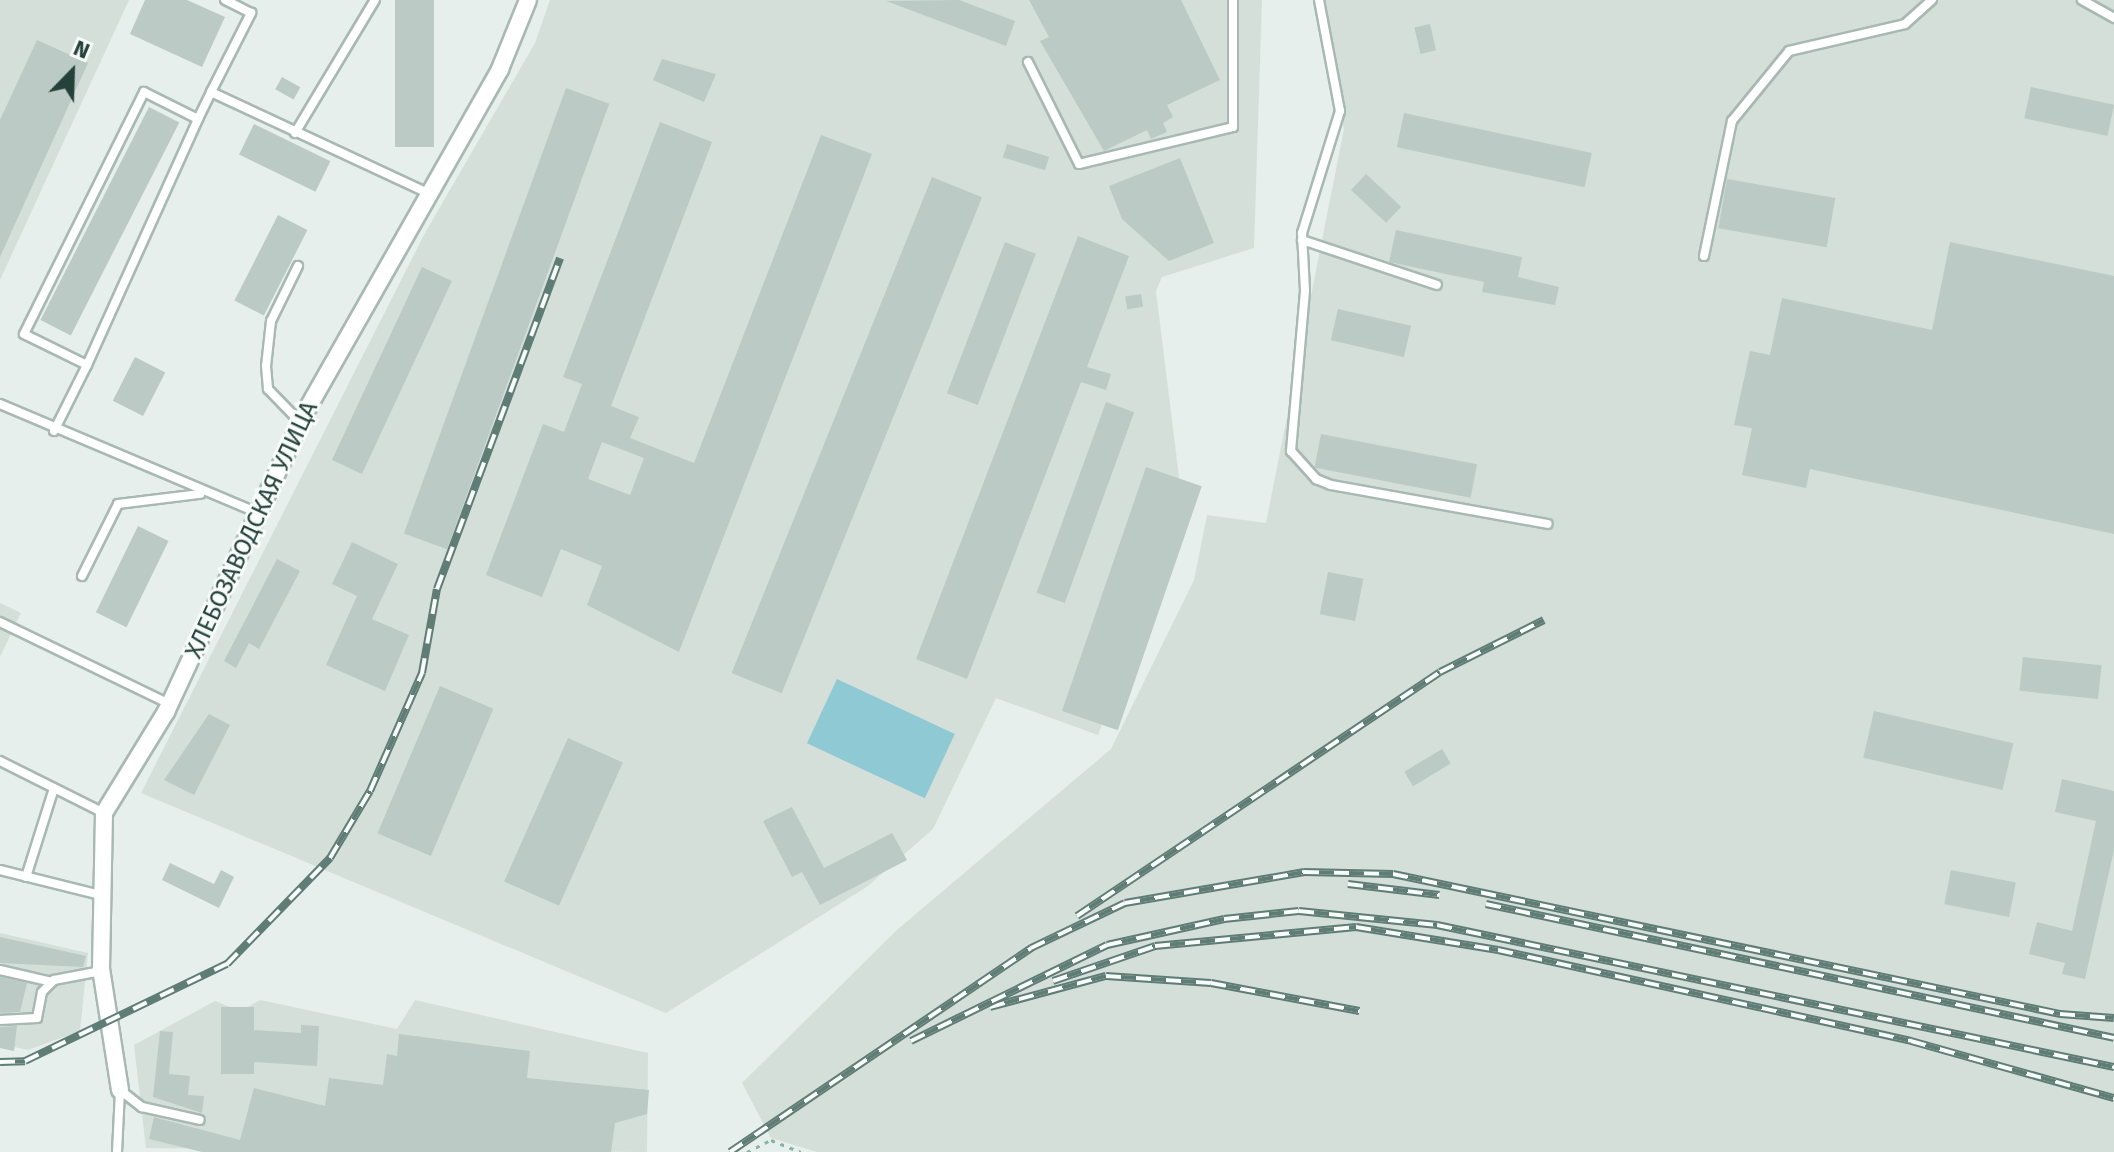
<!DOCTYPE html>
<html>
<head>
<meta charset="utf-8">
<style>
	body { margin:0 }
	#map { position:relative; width:2114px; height:1152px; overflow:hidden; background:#e6efeb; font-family:"Fira Sans",sans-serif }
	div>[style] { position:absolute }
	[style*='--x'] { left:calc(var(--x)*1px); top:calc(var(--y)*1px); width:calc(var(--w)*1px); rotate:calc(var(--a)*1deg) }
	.built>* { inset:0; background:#d4dfda }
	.water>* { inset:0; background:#8ec9d4; transform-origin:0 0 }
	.building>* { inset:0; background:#bbcac4; transform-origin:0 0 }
	.path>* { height:3px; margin-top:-1.5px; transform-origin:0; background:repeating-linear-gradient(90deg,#86b3a5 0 4px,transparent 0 10px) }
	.roads { filter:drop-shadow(2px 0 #a8b8b2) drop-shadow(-2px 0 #a8b8b2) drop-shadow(0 2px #a8b8b2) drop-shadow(0 -2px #a8b8b2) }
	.service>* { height:8px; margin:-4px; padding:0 4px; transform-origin:4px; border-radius:4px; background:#fff }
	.minor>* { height:16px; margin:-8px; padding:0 8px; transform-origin:8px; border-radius:8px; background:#fff }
	.rail>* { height:8px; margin-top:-4px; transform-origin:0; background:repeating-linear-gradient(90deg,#f7fbf9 0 15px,#5f7d75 0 30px); box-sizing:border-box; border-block:2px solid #5f7d75 }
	span { translate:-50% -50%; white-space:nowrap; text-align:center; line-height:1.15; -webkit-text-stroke:6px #f7fbf9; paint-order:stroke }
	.street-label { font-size:24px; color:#24423a }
	.north { position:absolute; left:32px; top:32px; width:80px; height:80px; -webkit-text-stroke:6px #f7fbf9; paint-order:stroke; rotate:23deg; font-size:22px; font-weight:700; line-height:32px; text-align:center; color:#24423a }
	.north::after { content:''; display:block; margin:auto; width:28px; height:36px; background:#24423a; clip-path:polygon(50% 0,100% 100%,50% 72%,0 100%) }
</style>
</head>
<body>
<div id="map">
	<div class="built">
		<i style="clip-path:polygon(0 0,129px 0,0 280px)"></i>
		<i style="clip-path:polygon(550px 0,1262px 0,1254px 248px,1162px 277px,1156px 291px,1183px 509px,1098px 735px,996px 698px,933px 829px,868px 886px,666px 1013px,141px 793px,425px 233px,535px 43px)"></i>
		<i style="clip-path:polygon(1317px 0,2114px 0,2114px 1152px,817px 1152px,771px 1138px,742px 1083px,898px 929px,1111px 749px,1194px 580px,1207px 515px,1266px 523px,1344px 129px)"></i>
		<i style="clip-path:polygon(0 603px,21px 613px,0 657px)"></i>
		<i style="clip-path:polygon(0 933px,88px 953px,80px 1031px,28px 1050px,0 1044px)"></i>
		<i style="clip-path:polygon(260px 1000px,397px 1029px,415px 1000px,648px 1053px,647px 1152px,146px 1148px,134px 1045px,215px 1001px,241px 1011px)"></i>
	</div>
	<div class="water">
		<i style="left:837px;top:679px;width:130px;height:71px;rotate:25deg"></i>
	</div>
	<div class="building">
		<i style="clip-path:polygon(145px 0,187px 0,225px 17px,202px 67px,130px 34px)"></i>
		<i style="left:395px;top:0;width:39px;height:147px"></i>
		<i style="clip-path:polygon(959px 0,1015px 21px,1006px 46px,886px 1px)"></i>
		<i style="clip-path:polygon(1029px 0,1181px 0,1220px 80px,1167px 105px,1173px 117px,1163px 123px,1167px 132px,1151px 139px,1147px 130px,1104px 151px,1040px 41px,1049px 37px)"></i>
		<i style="left:1430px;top:24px;width:27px;height:16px;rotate:77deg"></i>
		<i style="clip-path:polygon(37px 40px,88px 63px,0 257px,0 120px)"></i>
		<i style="clip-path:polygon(662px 59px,716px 74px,704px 102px,653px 80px)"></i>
		<i style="left:282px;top:77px;width:21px;height:14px;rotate:29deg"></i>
		<i style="left:2031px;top:87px;width:85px;height:32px;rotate:12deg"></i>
		<i style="left:566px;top:88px;width:46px;height:474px;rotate:20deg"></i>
		<i style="left:149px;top:107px;width:34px;height:239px;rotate:27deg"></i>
		<i style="left:1404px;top:113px;width:192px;height:35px;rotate:12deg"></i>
		<i style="clip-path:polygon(evenodd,660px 122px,712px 142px,611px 406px,639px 417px,630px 438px,694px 463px,821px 135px,872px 154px,679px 652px,587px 605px,602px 566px,561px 549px,542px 597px,486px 575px,543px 424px,564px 432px,582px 384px,563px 377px,660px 122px,602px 442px,644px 458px,630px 495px,588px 479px,602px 442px)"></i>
		<i style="left:254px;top:124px;width:85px;height:34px;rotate:26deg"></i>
		<i style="left:1007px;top:144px;width:44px;height:14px;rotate:17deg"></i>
		<i style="clip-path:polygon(1180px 158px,1214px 243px,1169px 261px,1122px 219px,1109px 186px)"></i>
		<i style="left:1366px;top:174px;width:48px;height:22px;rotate:43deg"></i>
		<i style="left:932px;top:177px;width:54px;height:535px;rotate:22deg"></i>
		<i style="left:1727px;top:179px;width:110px;height:50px;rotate:10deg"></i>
		<i style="left:278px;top:215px;width:33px;height:96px;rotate:27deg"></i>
		<i style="clip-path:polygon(1396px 230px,1522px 257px,1518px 277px,1559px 287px,1555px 305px,1482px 292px,1484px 282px,1389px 262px)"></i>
		<i style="clip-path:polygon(1078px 236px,1129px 256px,1087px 367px,1111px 374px,1106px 390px,1081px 382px,967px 679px,916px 659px)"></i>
		<i style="left:1005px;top:242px;width:33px;height:162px;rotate:21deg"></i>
		<i style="clip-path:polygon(1950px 242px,2114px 276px,2114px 534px,1810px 469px,1806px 488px,1742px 475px,1752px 428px,1734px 425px,1750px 351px,1770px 355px,1782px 298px,1932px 330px)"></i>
		<i style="left:422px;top:267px;width:33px;height:213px;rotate:25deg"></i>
		<i style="left:1141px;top:294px;width:13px;height:16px;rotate:81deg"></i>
		<i style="left:1338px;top:309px;width:75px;height:32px;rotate:13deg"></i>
		<i style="left:135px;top:357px;width:34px;height:49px;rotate:27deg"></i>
		<i style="left:1106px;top:402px;width:30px;height:203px;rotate:20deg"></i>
		<i style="left:1321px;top:434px;width:159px;height:34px;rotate:11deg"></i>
		<i style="left:1146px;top:467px;width:59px;height:258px;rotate:19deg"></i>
		<i style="left:138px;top:526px;width:34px;height:96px;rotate:26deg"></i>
		<i style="clip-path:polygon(352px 542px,398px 564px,372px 619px,409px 635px,385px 691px,326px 665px,357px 596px,332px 584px)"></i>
		<i style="clip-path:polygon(277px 559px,300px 571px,259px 649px,249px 643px,236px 668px,224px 661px)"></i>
		<i style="left:1328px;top:572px;width:36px;height:43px;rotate:11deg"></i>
		<i style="left:2023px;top:657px;width:79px;height:34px;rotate:6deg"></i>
		<i style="left:440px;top:686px;width:58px;height:160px;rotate:23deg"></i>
		<i style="left:1874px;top:711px;width:143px;height:48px;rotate:13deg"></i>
		<i style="clip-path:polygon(209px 714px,230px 725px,194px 795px,164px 780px)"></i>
		<i style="left:568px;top:738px;width:60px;height:157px;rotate:24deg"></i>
		<i style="left:1442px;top:749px;width:17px;height:44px;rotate:59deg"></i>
		<i style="clip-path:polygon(2062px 779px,2114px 791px,2114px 850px,2085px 979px,2062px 974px,2065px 963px,2029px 954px,2037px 922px,2072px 931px,2096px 821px,2055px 812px)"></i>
		<i style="clip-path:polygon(792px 807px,824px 868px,892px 833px,907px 860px,820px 905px,802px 872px,792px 877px,763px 821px)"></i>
		<i style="clip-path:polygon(170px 863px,214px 884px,221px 870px,234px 877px,219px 908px,162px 880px)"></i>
		<i style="left:1951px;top:870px;width:66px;height:35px;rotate:11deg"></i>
		<i style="clip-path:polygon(0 937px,86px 956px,83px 967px,0 963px)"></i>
		<i style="clip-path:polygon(0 977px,27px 983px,20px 1012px,0 1013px)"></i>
		<i style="clip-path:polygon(221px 1007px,254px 1007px,254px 1030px,301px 1033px,301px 1025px,319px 1026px,317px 1066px,254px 1062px,254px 1074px,221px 1074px)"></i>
		<i style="clip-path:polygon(17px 1026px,14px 1051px,0 1048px,0 1027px)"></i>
		<i style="clip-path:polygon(160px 1031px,173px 1032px,169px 1074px,190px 1076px,188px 1095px,204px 1096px,202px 1113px,153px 1097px)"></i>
		<i style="clip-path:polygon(399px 1034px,530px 1051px,527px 1078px,649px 1090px,647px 1114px,615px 1123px,611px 1152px,202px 1152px,149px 1139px,154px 1117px,240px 1140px,254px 1088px,325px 1106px,329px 1078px,383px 1085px,387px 1054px,397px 1056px)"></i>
	</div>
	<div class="path">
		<i style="--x:747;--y:1152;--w:27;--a:-27"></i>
		<i style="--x:771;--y:1140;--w:32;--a:22"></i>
	</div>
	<div class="roads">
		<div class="service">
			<i style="--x:1319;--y:0;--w:113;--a:79.3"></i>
			<i style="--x:1340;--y:111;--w:128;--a:107.3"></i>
			<i style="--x:1302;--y:233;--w:58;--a:87"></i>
			<i style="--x:1305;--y:291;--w:161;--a:95"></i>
			<i style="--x:1291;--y:451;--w:38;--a:48"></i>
			<i style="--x:1316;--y:479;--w:16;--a:22"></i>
			<i style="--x:1331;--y:485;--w:220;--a:10.2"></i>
			<i style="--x:2082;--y:0;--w:37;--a:29"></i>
			<i style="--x:1028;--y:62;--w:114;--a:63.4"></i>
			<i style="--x:1079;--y:164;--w:158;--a:-13.5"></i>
			<i style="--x:1233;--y:127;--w:127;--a:-90"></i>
			<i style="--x:211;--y:92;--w:89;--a:-63.1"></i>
			<i style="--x:251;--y:13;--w:29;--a:-153"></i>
			<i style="--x:295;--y:133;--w:155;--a:-59"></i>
			<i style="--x:1302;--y:240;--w:142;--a:18.4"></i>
			<i style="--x:1704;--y:256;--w:138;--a:-78.3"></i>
			<i style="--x:1732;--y:121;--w:90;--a:-50.8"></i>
			<i style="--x:1789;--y:51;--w:119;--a:-13.1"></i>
			<i style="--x:1905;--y:24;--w:36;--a:-42"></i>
			<i style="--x:298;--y:266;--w:61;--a:116.1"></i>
			<i style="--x:271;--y:321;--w:45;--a:96.3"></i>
			<i style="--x:266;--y:366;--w:23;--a:85"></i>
			<i style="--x:268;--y:389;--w:46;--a:45.9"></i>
			<i style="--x:87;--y:365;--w:270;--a:-65.7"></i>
			<i style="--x:0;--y:404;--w:278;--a:22.9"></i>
			<i style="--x:54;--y:431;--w:74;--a:-63.4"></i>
			<i style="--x:87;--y:365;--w:70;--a:-153.8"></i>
			<i style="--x:24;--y:334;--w:270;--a:-63.6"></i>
			<i style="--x:144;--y:92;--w:60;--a:26.6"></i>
			<i style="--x:198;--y:119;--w:30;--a:-64"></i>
			<i style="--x:211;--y:92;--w:236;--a:25"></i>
			<i style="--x:82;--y:576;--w:80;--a:-63.4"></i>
			<i style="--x:118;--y:504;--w:83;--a:-7"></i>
			<i style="--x:0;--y:622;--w:189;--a:25.8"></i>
			<i style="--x:0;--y:761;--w:116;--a:26.6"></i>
			<i style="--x:0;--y:870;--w:103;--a:14"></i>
			<i style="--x:26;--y:877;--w:93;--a:-72.5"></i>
			<i style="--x:0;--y:970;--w:53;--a:13"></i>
			<i style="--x:0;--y:1020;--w:37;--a:-3"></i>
			<i style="--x:37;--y:1018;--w:26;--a:-79"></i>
			<i style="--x:42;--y:992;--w:17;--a:-45"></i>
			<i style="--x:54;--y:980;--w:48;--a:-10.8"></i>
			<i style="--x:120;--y:1090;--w:28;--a:38"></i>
			<i style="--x:142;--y:1107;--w:59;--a:12.6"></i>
			<i style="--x:117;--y:1152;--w:62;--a:-87.2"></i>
		</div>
		<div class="minor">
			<i style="--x:120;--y:1090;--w:122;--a:-98.9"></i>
			<i style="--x:101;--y:969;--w:156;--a:-88.9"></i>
			<i style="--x:104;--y:813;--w:119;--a:-58.5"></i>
			<i style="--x:166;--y:712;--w:332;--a:-65.1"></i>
			<i style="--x:306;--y:411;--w:393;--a:-60.4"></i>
			<i style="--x:500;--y:69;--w:74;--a:-67.9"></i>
		</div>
	</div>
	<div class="rail">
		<i style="--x:1348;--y:884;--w:92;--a:6.9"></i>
		<i style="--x:1486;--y:904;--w:642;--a:12.04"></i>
		<i style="--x:1077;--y:916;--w:437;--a:-33.9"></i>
		<i style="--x:1440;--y:672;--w:116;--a:-26.6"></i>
		<i style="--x:1053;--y:981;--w:108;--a:-18.9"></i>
		<i style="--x:1155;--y:946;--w:202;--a:-5.4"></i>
		<i style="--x:1356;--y:927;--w:144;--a:9.2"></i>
		<i style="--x:1498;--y:950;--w:423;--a:12.4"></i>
		<i style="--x:1911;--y:1041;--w:211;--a:15.7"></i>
		<i style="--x:990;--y:1007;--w:120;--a:-15"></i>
		<i style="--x:1106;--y:976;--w:105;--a:3.8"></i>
		<i style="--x:1211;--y:983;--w:151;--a:10.7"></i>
		<i style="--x:911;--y:1041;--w:218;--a:-26.1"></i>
		<i style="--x:1107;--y:945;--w:120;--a:-12.5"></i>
		<i style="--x:1224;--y:919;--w:75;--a:-6.1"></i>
		<i style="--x:1299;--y:911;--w:139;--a:5.8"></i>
		<i style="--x:1437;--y:925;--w:692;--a:11.85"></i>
		<i style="--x:0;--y:1062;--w:25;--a:-2"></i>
		<i style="--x:25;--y:1061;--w:224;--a:-25.7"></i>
		<i style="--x:227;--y:964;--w:148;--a:-45.8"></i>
		<i style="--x:330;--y:858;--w:78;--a:-59.2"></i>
		<i style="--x:370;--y:791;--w:129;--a:-66.2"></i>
		<i style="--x:422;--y:673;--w:85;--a:-79.9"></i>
		<i style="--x:437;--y:589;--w:353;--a:-69.6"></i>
		<i style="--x:730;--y:1152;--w:364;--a:-34.1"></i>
		<i style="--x:1031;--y:948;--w:104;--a:-25.6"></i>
		<i style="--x:1125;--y:903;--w:182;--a:-9.8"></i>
		<i style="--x:1304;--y:872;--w:89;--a:1.3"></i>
		<i style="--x:1393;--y:874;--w:682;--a:11.85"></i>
		<i style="--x:2060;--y:1014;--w:54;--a:4.2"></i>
	</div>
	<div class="street-label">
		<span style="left:252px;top:530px;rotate:-65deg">ХЛЕБОЗАВОДСКАЯ УЛИЦА</span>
	</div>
	<div class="north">N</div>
</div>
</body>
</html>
